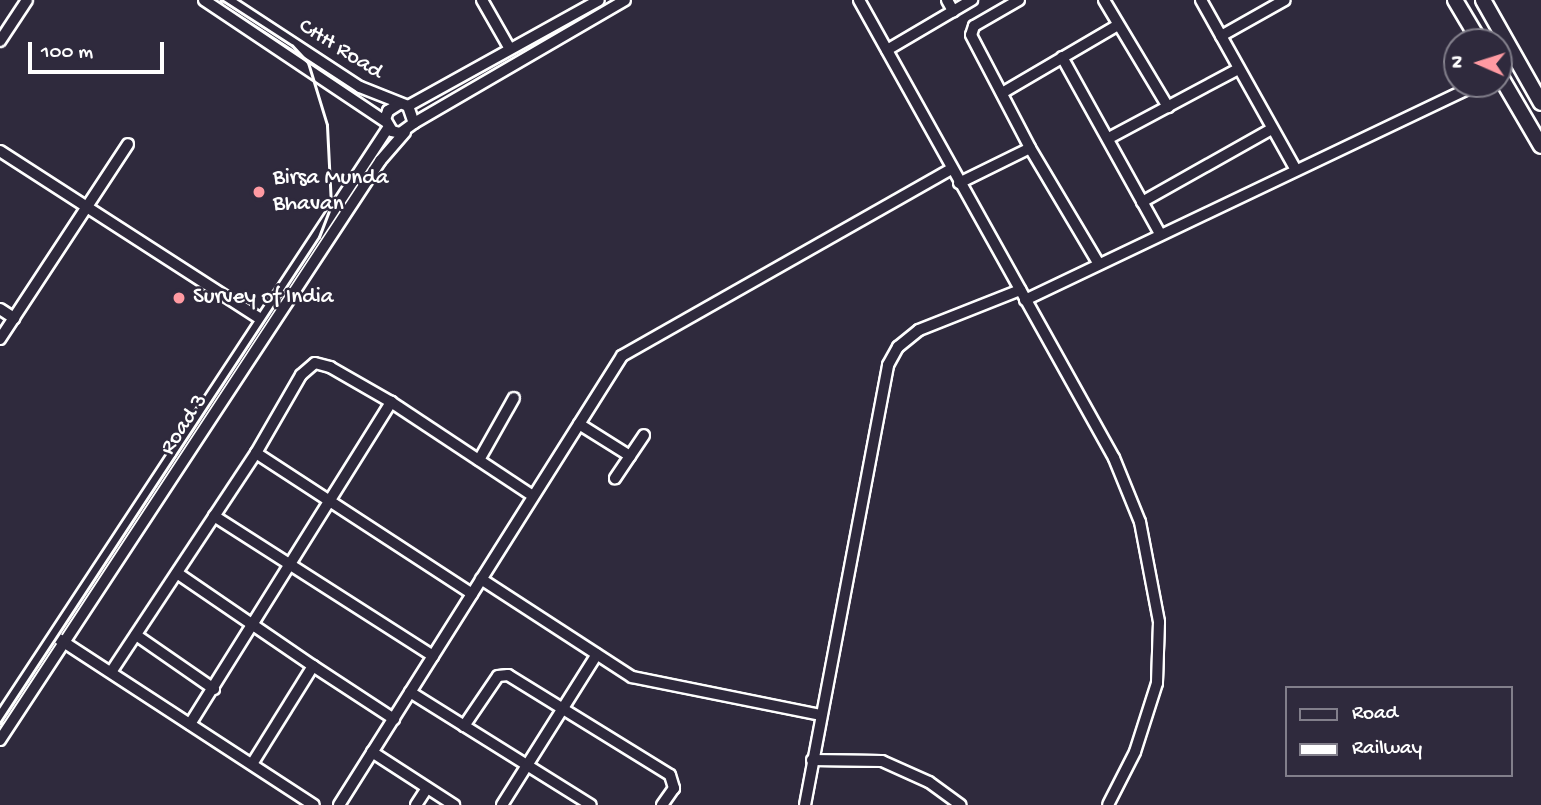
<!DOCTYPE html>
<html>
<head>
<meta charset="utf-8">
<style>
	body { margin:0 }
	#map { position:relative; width:1541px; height:805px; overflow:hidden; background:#2f2a3d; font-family:"Gochi Hand",sans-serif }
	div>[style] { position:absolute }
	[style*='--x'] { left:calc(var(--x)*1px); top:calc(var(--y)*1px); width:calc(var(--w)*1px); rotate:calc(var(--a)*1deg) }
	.roads { filter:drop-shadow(2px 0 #fff) drop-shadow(-2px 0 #fff) drop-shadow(0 2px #fff) drop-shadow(0 -2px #fff) }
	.minor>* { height:10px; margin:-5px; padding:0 5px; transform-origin:5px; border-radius:5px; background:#2f2a3d }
	.highway>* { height:14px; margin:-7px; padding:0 7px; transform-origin:7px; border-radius:7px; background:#2f2a3d }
	.rail>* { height:2.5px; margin:-1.25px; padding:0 1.25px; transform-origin:1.25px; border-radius:1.25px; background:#fff }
	.dots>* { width:19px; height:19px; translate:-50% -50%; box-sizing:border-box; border:4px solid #2f2a3d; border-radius:50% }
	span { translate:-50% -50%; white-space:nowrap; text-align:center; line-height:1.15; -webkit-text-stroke:5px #2f2a3d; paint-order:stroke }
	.street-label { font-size:23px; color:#fff }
	.poi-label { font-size:23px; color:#fff }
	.left { translate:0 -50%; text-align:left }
	.legend { position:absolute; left:1285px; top:686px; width:228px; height:91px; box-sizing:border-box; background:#2f2a3d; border:2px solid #827f8b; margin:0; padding:9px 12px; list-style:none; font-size:21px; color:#fff }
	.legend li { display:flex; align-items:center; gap:14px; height:35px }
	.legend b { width:35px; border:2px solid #827f8b }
	.north { position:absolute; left:1443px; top:28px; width:70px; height:70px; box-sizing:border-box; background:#2f2a3d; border:2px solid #827f8b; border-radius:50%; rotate:273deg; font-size:19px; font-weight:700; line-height:28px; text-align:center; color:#fff }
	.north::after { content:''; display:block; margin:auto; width:24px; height:32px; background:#ff9aa2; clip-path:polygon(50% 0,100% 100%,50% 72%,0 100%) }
	.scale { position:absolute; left:28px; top:42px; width:136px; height:32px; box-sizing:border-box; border:4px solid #fff; border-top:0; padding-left:9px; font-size:21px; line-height:24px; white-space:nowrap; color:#fff; -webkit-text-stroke:5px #2f2a3d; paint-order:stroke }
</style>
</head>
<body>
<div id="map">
	<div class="roads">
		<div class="minor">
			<i style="--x:204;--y:0;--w:219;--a:33.8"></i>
			<i style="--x:227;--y:0;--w:159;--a:33.2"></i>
			<i style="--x:360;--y:87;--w:52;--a:21.6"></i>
			<i style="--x:408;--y:106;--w:18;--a:71"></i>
			<i style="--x:414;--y:123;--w:17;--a:144"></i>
			<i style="--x:400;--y:133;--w:8;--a:-166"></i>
			<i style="--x:392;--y:131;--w:14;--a:-120"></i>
			<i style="--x:385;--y:119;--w:9;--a:-69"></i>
			<i style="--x:388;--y:111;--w:13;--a:-32"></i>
			<i style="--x:482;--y:0;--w:56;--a:60.3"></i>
			<i style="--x:859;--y:0;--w:524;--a:60.89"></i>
			<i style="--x:1114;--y:458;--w:69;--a:67.9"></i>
			<i style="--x:1140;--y:522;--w:102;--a:79.2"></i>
			<i style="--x:1159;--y:622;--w:61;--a:91.9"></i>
			<i style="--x:1157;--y:683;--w:72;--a:107.7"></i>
			<i style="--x:1135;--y:752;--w:59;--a:117"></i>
			<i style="--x:947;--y:0;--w:13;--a:61"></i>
			<i style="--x:1019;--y:0;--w:52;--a:150"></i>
			<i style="--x:974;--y:26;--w:9;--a:108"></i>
			<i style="--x:971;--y:35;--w:127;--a:62.4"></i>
			<i style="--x:1030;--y:148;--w:135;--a:59.3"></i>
			<i style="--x:1104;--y:0;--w:125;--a:59.1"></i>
			<i style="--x:1201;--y:0;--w:195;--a:60.8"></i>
			<i style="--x:1221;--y:36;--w:73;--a:-29.4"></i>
			<i style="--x:0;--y:41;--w:49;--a:-56.6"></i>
			<i style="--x:887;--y:50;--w:99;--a:-30.5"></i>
			<i style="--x:1062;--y:57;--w:202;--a:61"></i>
			<i style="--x:1002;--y:93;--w:134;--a:-30.4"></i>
			<i style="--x:408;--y:106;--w:218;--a:-29"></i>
			<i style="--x:414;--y:123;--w:244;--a:-30.2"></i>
			<i style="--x:1109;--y:138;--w:146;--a:-28.1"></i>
			<i style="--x:0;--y:151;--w:310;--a:32.8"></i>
			<i style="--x:959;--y:183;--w:79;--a:-26.2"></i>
			<i style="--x:1142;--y:202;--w:147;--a:-29.4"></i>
			<i style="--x:1025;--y:300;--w:502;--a:-25.49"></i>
			<i style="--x:0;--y:309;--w:17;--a:33"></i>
			<i style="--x:0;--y:339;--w:233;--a:-56.7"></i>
			<i style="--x:579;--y:424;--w:60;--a:32.1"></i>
			<i style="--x:630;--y:456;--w:27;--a:124"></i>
			<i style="--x:256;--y:453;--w:258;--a:33.1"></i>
			<i style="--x:630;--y:456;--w:25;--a:-56"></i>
			<i style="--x:479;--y:460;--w:71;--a:-60.6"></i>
			<i style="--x:214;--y:516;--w:260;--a:32.6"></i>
			<i style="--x:177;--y:573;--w:165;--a:34.4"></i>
			<i style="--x:313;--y:666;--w:115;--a:121.9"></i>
			<i style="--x:481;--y:579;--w:180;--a:33"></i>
			<i style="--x:632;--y:677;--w:192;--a:11.4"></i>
			<i style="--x:136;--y:635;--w:95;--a:34.7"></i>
			<i style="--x:59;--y:639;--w:304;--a:33.1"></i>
			<i style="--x:313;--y:666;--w:97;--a:33.2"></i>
			<i style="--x:111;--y:672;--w:263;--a:-56.5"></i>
			<i style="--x:256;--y:453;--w:90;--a:-60"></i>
			<i style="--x:301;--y:375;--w:18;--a:-41"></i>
			<i style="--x:315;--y:363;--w:16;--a:15"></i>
			<i style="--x:330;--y:367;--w:70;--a:29.8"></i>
			<i style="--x:391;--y:402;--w:170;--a:33.5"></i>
			<i style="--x:410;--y:692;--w:213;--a:32"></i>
			<i style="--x:0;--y:718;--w:706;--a:-56.67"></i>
			<i style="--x:190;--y:724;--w:380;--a:-58"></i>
			<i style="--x:464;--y:726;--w:60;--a:-55.8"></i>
			<i style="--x:498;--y:676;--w:10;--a:-6"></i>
			<i style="--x:508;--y:675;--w:190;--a:31.7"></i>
			<i style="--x:670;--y:775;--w:14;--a:73"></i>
			<i style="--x:674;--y:788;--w:21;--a:125"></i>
			<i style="--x:0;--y:740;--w:693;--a:-56.72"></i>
			<i style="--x:380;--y:161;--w:38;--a:-49"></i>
			<i style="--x:372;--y:752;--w:98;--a:32.9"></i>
			<i style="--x:812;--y:760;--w:70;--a:0.8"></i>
			<i style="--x:882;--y:761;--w:51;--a:24.1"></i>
			<i style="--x:929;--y:782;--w:39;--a:36"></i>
			<i style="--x:339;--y:805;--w:531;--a:-57.78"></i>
			<i style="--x:622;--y:356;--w:378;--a:-29.6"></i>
			<i style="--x:416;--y:805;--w:20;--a:-57"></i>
			<i style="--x:502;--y:805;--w:178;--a:-57.8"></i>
			<i style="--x:805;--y:805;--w:448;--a:-79.3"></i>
			<i style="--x:888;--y:365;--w:21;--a:-61"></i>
			<i style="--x:898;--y:347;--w:27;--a:-39"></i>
			<i style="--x:919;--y:330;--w:109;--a:-21.6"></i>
		</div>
		<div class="highway">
			<i style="--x:1455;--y:0;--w:49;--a:59.2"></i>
			<i style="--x:1483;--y:0;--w:118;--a:60.6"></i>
			<i style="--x:1499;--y:74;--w:83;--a:59.7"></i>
		</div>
	</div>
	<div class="rail">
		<i style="--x:0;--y:723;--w:581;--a:-56.72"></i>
		<i style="--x:319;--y:237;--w:34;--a:-69"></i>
		<i style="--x:331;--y:205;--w:80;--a:-92.9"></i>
		<i style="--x:327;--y:125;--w:65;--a:-107"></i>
		<i style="--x:308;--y:63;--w:23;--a:-133"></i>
		<i style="--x:292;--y:46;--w:85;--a:-147.1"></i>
	</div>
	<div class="dots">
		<i style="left:259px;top:192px;background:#ff9aa2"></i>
		<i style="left:179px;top:298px;background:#ff9aa2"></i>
	</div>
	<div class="street-label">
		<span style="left:340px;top:50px;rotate:32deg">CHH Road</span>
		<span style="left:185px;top:425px;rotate:-57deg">Road 3</span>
	</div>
	<div class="poi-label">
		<span class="left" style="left:273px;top:192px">Birsa Munda<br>Bhavan</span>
		<span class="left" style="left:193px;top:298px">Survey of India</span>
	</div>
	<ul class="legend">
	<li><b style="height:9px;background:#2f2a3d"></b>Road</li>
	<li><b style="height:9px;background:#fff"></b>Railway</li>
	</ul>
	<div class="north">N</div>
	<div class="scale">100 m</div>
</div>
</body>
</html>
